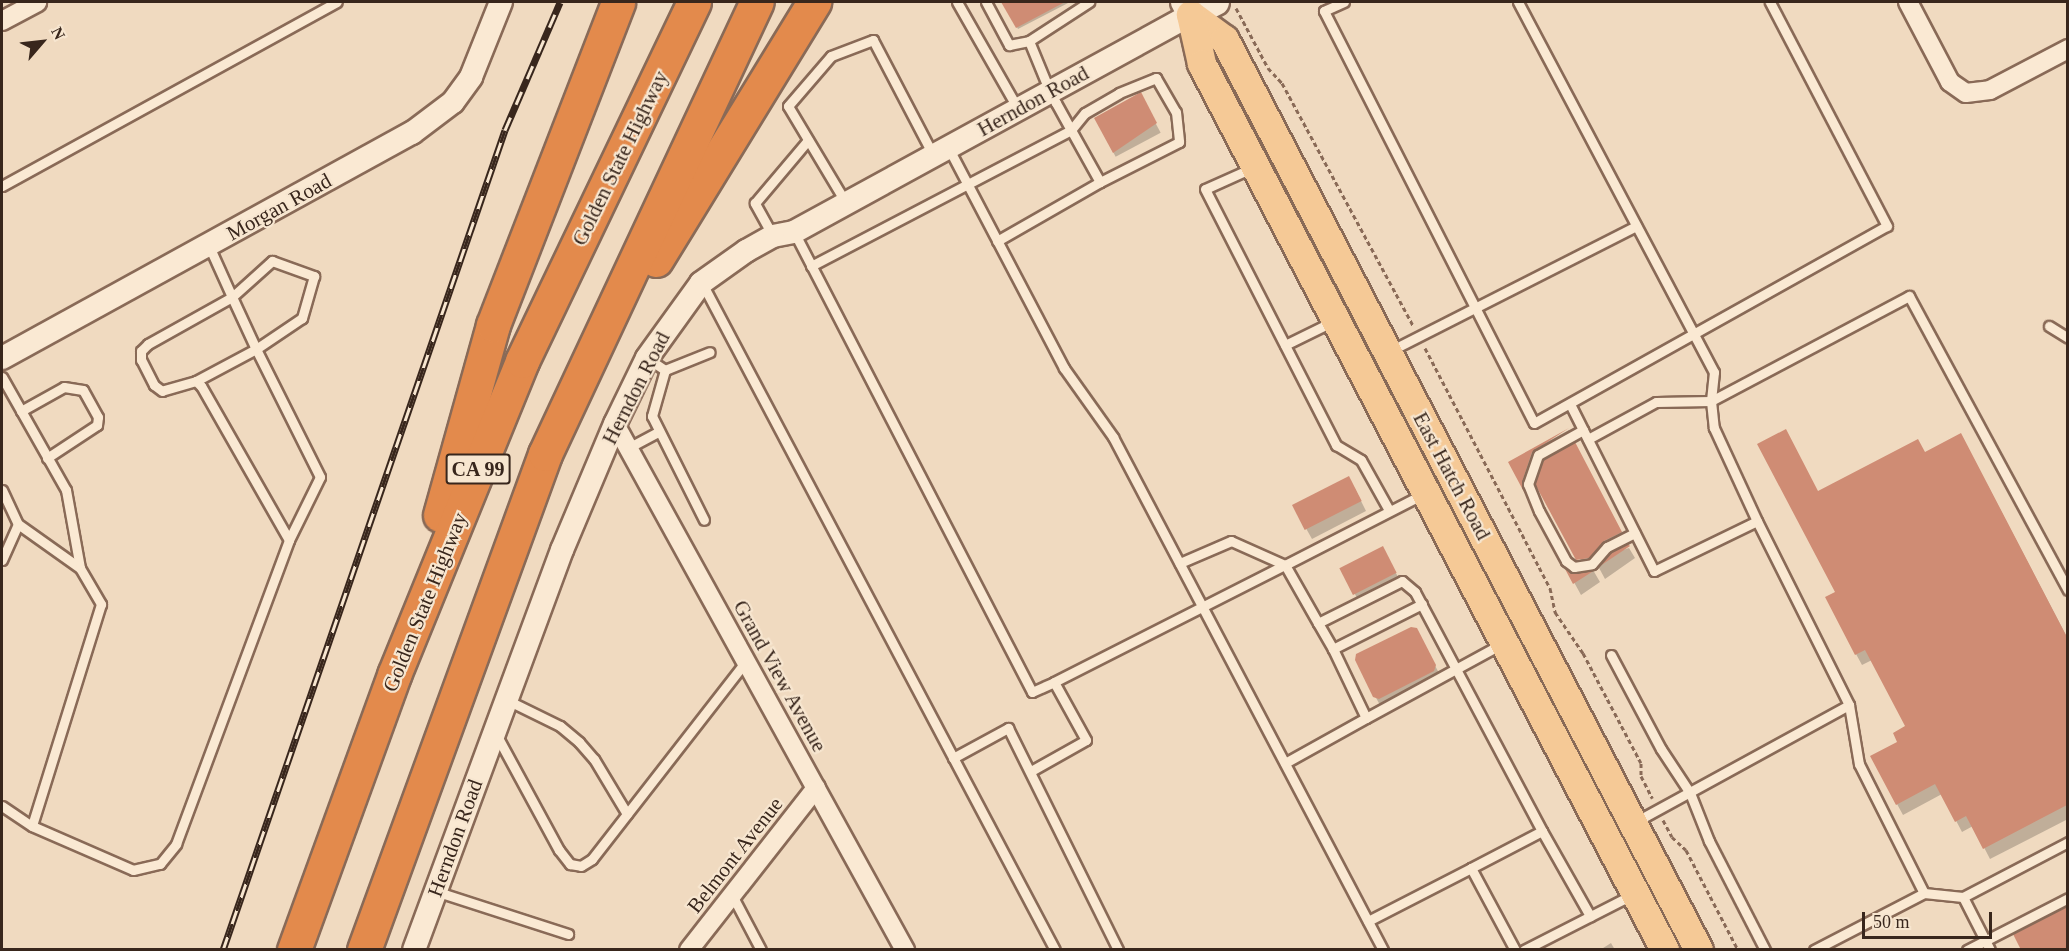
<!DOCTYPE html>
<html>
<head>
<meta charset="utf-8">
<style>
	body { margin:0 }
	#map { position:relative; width:2069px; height:951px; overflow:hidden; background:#f0dac0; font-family:"Times New Roman",serif }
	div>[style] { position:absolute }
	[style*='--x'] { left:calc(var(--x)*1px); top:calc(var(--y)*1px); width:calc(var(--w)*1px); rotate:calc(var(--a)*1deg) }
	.shadow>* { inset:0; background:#0003; transform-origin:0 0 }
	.building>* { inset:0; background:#cf8c74; transform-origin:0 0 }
	.path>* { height:3px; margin-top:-1.5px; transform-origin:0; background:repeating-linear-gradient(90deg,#896a57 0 4.5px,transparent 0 7.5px) }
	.roads { filter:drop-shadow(2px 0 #896a57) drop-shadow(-2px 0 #896a57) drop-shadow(0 2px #896a57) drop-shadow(0 -2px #896a57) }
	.service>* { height:9px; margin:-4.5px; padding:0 4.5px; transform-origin:4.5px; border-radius:4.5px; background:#fae9d3 }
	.minor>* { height:18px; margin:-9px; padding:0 9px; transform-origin:9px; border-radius:9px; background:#fae9d3 }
	.tertiary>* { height:22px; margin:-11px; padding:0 11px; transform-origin:11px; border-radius:11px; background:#fae9d3 }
	.secondary>* { height:26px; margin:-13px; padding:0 13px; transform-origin:13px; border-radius:13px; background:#fae9d3 }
	.primary>* { height:28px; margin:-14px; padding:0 14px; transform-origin:14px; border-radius:14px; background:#f5c996 }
	.motorway>* { height:33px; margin:-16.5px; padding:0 16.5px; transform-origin:16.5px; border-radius:16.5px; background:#e38a4c }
	.rail>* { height:7px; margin-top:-3.5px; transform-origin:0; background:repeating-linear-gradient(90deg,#f7e6d0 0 14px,#38261c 0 28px); box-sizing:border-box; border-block:2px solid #38261c }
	span { translate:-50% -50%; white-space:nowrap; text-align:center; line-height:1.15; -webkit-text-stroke:4.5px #f7e6d0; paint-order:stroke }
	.shield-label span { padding:2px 4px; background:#f7e6d0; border:2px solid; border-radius:4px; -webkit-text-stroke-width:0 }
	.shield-label { font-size:20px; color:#38261c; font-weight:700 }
	.street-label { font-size:21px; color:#38261c }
	.frame { position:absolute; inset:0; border:3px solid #38261c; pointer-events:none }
	.north { position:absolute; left:12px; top:12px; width:60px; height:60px; -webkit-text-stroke:4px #f7e6d0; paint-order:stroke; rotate:62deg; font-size:16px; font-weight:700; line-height:24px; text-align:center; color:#38261c }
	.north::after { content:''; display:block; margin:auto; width:21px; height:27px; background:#38261c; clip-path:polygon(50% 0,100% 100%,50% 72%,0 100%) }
	.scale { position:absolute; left:1862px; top:912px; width:130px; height:27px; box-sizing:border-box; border:3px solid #38261c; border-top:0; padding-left:8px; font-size:18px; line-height:21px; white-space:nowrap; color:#38261c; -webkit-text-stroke:4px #f7e6d0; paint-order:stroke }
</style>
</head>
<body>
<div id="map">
	<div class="shadow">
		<i style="clip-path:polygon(1003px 2px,1070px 2px,1018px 29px)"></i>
		<i style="left:1140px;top:94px;width:44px;height:51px;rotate:62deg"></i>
		<i style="clip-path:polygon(1569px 430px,1574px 441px,1568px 445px,1581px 456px,1628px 544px,1614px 553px,1629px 548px,1635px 558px,1605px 579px,1598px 566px,1593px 570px,1600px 582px,1581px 595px,1569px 573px,1585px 573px,1545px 459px,1538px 464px,1528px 495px,1510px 462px)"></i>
		<i style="clip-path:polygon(1967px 446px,2068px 639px,2068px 819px,1990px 859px,1973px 826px,1962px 832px,1942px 794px,1903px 815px,1897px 804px,1899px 742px,1907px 727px,1872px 660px,1862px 665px,1856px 654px,1837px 592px,1818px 492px,1925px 454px)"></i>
		<i style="clip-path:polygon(1354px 487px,1366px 511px,1312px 539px,1294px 507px)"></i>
		<i style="left:1382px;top:548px;width:39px;height:46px;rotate:61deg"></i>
		<i style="clip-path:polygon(1421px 639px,1440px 675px,1385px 707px,1380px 705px,1375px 696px)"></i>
		<i style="clip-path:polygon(2068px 905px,2068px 950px,2023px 950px,2015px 935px)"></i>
		<i style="clip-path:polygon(1611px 943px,1615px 950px,1600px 950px)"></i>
	</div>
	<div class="building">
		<i style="clip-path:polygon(1001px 2px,1065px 2px,1016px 28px)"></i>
		<i style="clip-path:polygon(1141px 92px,1157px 123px,1113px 153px,1094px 118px)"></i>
		<i style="clip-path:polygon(1569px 428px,1532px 452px,1522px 482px,1524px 492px,1508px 462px)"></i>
		<i style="clip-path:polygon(1786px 429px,1818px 491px,1918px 439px,1925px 452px,1961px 433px,2067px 637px,2067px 805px,1983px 849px,1966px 816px,1955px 822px,1935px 784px,1896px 805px,1870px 756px,1897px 742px,1893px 733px,1905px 726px,1865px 650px,1855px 655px,1825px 597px,1835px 592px,1757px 444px)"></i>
		<i style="clip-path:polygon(1575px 442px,1622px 532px,1604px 541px,1589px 558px,1576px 560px,1535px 484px,1544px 460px)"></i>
		<i style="left:1349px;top:476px;width:28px;height:64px;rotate:63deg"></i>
		<i style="clip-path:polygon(1628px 544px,1630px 546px,1597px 568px,1611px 552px)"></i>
		<i style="left:1383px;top:546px;width:30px;height:49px;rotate:63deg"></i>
		<i style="clip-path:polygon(1565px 569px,1573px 574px,1595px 570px,1573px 584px)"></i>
		<i style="clip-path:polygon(1411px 627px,1417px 628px,1436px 665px,1434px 671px,1379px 699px,1373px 697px,1355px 660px,1356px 654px)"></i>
		<i style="clip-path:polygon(2067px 906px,2067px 950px,2021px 950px,2013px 934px)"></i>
	</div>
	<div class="path">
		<i style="--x:1236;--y:8;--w:68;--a:61.9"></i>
		<i style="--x:1268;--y:68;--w:21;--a:47"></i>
		<i style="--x:1282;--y:83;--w:277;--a:61.6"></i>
		<i style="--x:1425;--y:348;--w:271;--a:62.5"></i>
		<i style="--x:1550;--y:588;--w:25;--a:78"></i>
		<i style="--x:1555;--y:612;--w:50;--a:55.7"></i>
		<i style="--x:1583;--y:653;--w:124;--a:62.2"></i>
		<i style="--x:1641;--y:763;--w:13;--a:90"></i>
		<i style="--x:1641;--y:776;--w:25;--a:63"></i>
		<i style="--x:1663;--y:820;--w:19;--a:62"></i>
		<i style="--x:1672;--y:837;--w:19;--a:43"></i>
		<i style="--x:1686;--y:850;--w:113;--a:62.5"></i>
	</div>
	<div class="roads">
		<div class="service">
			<i style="--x:957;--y:2;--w:123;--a:60.3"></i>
			<i style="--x:986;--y:2;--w:49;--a:61.9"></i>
			<i style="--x:1009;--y:45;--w:20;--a:-11"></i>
			<i style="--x:1029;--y:41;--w:72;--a:-33"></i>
			<i style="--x:1344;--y:2;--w:22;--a:156"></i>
			<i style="--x:1324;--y:11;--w:462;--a:63"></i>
			<i style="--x:1534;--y:423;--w:404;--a:-29.2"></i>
			<i style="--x:1887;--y:226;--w:253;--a:-117.6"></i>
			<i style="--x:1518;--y:2;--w:419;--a:62.1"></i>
			<i style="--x:1714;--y:372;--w:29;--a:96"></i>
			<i style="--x:1711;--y:401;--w:27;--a:84"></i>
			<i style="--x:1714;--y:428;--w:102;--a:65.2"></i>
			<i style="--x:948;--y:147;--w:250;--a:62.3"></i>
			<i style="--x:1064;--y:368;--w:85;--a:54.6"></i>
			<i style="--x:1113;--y:437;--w:580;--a:62.24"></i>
			<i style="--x:1252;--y:168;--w:51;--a:155.9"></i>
			<i style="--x:1205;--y:189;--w:288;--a:62.9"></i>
			<i style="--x:1336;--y:445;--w:29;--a:31"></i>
			<i style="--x:1361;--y:460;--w:57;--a:60.8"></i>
			<i style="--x:2;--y:186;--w:382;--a:-28.8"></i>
			<i style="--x:846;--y:203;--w:113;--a:-120.9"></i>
			<i style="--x:788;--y:106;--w:66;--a:-49.3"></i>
			<i style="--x:831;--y:56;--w:45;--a:-20.9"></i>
			<i style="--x:873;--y:40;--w:130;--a:62.4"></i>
			<i style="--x:794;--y:232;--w:518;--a:62.64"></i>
			<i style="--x:1032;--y:692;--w:24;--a:-24"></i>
			<i style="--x:773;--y:236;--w:38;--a:-119"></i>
			<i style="--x:755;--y:203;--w:82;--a:-49.9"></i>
			<i style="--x:997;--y:241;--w:119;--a:-29.8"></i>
			<i style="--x:811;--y:266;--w:293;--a:-27.6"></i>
			<i style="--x:1071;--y:130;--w:22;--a:-51"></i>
			<i style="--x:1085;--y:113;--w:39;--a:-30"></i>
			<i style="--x:1119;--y:93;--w:40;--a:-22"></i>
			<i style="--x:1156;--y:78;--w:39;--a:60"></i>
			<i style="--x:1176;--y:112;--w:30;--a:84"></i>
			<i style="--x:1179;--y:142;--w:89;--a:153.1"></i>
			<i style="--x:1100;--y:182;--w:60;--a:-119.1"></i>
			<i style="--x:1071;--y:130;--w:31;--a:-119"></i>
			<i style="--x:1056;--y:103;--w:13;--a:-119"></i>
			<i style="--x:1050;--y:92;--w:55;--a:-112.4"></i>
			<i style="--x:703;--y:285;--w:752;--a:62.11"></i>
			<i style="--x:2049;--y:326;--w:22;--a:32"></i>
			<i style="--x:1285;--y:345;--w:55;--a:-26.1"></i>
			<i style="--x:1390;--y:351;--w:276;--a:-26.9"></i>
			<i style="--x:647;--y:358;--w:22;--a:34"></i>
			<i style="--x:665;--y:370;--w:48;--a:-21.8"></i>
			<i style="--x:665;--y:370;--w:48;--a:105.8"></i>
			<i style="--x:652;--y:416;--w:116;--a:63.4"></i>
			<i style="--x:2;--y:377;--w:130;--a:60.5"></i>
			<i style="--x:66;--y:490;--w:79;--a:79.8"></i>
			<i style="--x:196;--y:381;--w:68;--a:-28.1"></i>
			<i style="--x:256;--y:349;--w:57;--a:-114.8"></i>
			<i style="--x:232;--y:297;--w:54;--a:-42"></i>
			<i style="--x:272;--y:261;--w:45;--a:19.7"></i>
			<i style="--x:314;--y:276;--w:44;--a:105.9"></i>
			<i style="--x:302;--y:318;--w:55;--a:146"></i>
			<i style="--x:256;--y:349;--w:143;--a:63.4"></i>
			<i style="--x:320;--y:477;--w:70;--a:116.2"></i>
			<i style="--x:1570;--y:404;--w:187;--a:63.3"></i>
			<i style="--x:1654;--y:571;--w:114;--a:-25.9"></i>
			<i style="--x:1757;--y:521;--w:206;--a:63.4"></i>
			<i style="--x:1849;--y:705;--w:60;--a:80.4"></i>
			<i style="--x:1859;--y:764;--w:144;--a:63.3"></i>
			<i style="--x:21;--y:411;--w:49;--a:-29.2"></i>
			<i style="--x:64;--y:387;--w:19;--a:9"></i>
			<i style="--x:83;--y:390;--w:31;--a:61"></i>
			<i style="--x:98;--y:417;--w:8;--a:97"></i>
			<i style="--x:97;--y:425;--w:60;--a:146.6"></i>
			<i style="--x:1583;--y:430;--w:51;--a:150.9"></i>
			<i style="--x:1538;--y:455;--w:31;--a:109"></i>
			<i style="--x:1528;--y:484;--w:29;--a:68"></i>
			<i style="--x:1539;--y:511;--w:57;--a:61.6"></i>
			<i style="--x:1566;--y:561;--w:10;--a:37"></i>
			<i style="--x:1574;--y:567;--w:18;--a:-9"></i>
			<i style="--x:1592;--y:564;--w:23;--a:-49"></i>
			<i style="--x:1607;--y:547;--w:31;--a:-27"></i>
			<i style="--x:1588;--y:439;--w:77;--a:-28.6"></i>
			<i style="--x:1656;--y:402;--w:55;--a:-1"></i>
			<i style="--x:1711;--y:401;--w:224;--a:-27.9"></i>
			<i style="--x:1909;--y:296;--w:334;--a:61.6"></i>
			<i style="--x:628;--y:448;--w:34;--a:-28"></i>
			<i style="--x:2;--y:490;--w:38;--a:65"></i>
			<i style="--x:2;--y:560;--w:39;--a:-66"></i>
			<i style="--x:18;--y:524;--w:76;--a:35.4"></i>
			<i style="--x:80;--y:568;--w:42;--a:59.7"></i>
			<i style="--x:101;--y:604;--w:232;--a:107.3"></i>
			<i style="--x:1422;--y:604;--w:100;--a:153.2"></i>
			<i style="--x:1333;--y:649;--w:76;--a:64.4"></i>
			<i style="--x:1366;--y:718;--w:155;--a:-28.6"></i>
			<i style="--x:1318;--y:623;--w:67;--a:-119.6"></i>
			<i style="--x:1285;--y:565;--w:155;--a:-27.2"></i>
			<i style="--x:1333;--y:649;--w:30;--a:-120"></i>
			<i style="--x:1318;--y:623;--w:94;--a:-26.6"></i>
			<i style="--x:1402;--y:581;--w:17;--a:40"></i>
			<i style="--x:1415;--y:592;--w:271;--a:62"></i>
			<i style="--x:1611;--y:655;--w:106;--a:62"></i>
			<i style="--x:1661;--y:749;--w:53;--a:56.6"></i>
			<i style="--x:1690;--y:793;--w:52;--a:68.4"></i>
			<i style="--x:1709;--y:841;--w:123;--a:62.8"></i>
			<i style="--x:507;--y:700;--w:59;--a:26.1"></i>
			<i style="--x:560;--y:726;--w:25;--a:40"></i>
			<i style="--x:579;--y:742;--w:23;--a:49"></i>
			<i style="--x:594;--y:759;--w:64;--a:59"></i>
			<i style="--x:497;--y:736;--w:130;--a:61.5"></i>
			<i style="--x:559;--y:850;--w:18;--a:52"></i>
			<i style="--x:570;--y:864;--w:11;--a:10"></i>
			<i style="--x:581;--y:866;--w:13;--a:-32"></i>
			<i style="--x:592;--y:859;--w:251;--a:-52.1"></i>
			<i style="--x:953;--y:758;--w:63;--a:-28.6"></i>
			<i style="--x:1008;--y:728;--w:248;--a:63.6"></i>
			<i style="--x:1285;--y:763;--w:93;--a:-29.1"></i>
			<i style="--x:1031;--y:771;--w:63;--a:-29.4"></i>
			<i style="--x:1086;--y:740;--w:66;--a:-118.9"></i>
			<i style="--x:1054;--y:682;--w:259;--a:-26.9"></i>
			<i style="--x:1285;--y:565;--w:59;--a:-156"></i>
			<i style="--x:1231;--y:541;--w:56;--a:156.7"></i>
			<i style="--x:2;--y:806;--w:36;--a:34"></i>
			<i style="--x:32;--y:826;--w:110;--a:23.5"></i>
			<i style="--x:133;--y:870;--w:28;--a:-13"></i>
			<i style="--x:160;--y:864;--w:26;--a:-51"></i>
			<i style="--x:176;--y:844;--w:324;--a:-69.6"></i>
			<i style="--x:289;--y:540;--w:177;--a:-119.7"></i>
			<i style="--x:201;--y:386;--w:7;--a:-135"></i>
			<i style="--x:196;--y:381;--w:35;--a:164"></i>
			<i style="--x:162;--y:391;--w:10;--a:-143"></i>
			<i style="--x:154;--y:385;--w:28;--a:-117"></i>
			<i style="--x:141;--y:360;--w:9;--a:-90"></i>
			<i style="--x:141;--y:351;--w:10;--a:-45"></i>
			<i style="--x:148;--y:344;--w:96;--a:-29.2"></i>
			<i style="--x:232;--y:297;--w:56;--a:-114.3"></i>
			<i style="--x:1635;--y:822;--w:244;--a:-28.7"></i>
			<i style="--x:435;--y:891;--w:140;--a:17.9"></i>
			<i style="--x:732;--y:895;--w:62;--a:62.2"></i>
			<i style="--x:1963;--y:897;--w:119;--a:-27.6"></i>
			<i style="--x:1368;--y:921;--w:116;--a:-27.2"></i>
			<i style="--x:1515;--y:950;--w:93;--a:-118.2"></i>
			<i style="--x:1471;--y:868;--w:80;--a:-27.5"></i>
			<i style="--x:1542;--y:831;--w:98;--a:60.5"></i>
			<i style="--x:1524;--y:950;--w:121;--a:-27"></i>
			<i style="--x:1814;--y:950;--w:124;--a:-27.4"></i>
			<i style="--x:1924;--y:893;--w:39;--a:6"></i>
			<i style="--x:1963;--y:897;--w:59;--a:63"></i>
			<i style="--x:1967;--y:950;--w:114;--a:-27.2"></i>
		</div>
		<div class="minor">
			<i style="--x:1908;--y:2;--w:90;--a:62.3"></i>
			<i style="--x:1950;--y:82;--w:19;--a:35"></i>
			<i style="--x:1966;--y:93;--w:24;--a:-7"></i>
			<i style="--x:1990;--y:90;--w:88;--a:-27.7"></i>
			<i style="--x:2;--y:21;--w:40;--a:-28"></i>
			<i style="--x:615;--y:424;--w:601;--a:61.13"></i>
			<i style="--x:689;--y:950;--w:206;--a:-51.9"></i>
		</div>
		<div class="tertiary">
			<i style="--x:2;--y:358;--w:468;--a:-28.8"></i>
			<i style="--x:412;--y:133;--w:51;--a:-37.1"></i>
			<i style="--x:453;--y:102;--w:31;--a:-54"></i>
			<i style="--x:471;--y:77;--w:81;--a:-68.2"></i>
			<i style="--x:414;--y:950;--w:427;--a:-69.7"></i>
			<i style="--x:562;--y:550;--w:137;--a:-67.2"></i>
			<i style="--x:615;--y:424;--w:73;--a:-64.1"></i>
			<i style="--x:647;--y:358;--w:92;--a:-54.2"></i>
			<i style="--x:701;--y:283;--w:55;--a:-35.4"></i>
			<i style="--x:746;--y:251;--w:31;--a:-29"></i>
			<i style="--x:773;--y:236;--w:21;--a:-11"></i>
			<i style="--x:794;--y:232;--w:452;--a:-28.7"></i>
		</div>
		<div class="secondary">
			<i style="--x:1184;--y:2;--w:15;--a:62"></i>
			<i style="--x:1191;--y:15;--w:28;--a:-27"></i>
		</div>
		<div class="primary">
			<i style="--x:1191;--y:15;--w:42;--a:36.3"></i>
			<i style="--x:1225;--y:40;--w:1026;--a:62.49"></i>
			<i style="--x:1191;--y:15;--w:50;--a:77.3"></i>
			<i style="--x:1202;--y:64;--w:1000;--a:62.41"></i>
		</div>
		<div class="motorway">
			<i style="--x:656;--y:260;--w:303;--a:-58.5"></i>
			<i style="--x:440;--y:515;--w:197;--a:-74.4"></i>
			<i style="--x:493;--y:325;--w:346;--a:-68.8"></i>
			<i style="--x:294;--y:950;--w:293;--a:-70"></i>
			<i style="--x:394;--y:675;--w:339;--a:-67.8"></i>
			<i style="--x:522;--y:361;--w:398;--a:-64.4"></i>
			<i style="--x:364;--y:950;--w:528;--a:-69.95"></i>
			<i style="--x:545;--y:454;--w:499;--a:-64.9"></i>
		</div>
	</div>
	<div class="rail">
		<i style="--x:223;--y:950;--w:867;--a:-71.02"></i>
		<i style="--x:505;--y:130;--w:139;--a:-66.7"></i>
	</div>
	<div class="shield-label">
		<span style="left:478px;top:469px">CA 99</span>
	</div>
	<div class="street-label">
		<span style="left:1033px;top:101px;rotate:-29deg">Herndon Road</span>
		<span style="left:620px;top:158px;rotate:-64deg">Golden State Highway</span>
		<span style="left:279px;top:207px;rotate:-29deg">Morgan Road</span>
		<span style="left:636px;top:388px;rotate:-63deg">Herndon Road</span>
		<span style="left:1452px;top:476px;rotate:62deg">East Hatch Road</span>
		<span style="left:425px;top:602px;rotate:-68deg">Golden State Highway</span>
		<span style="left:780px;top:676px;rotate:61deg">Grand View Avenue</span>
		<span style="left:455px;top:838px;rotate:-70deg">Herndon Road</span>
		<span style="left:735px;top:855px;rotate:-52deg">Belmont Avenue</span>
	</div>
	<div class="frame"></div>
	<div class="north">N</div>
	<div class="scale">50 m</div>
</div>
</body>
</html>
